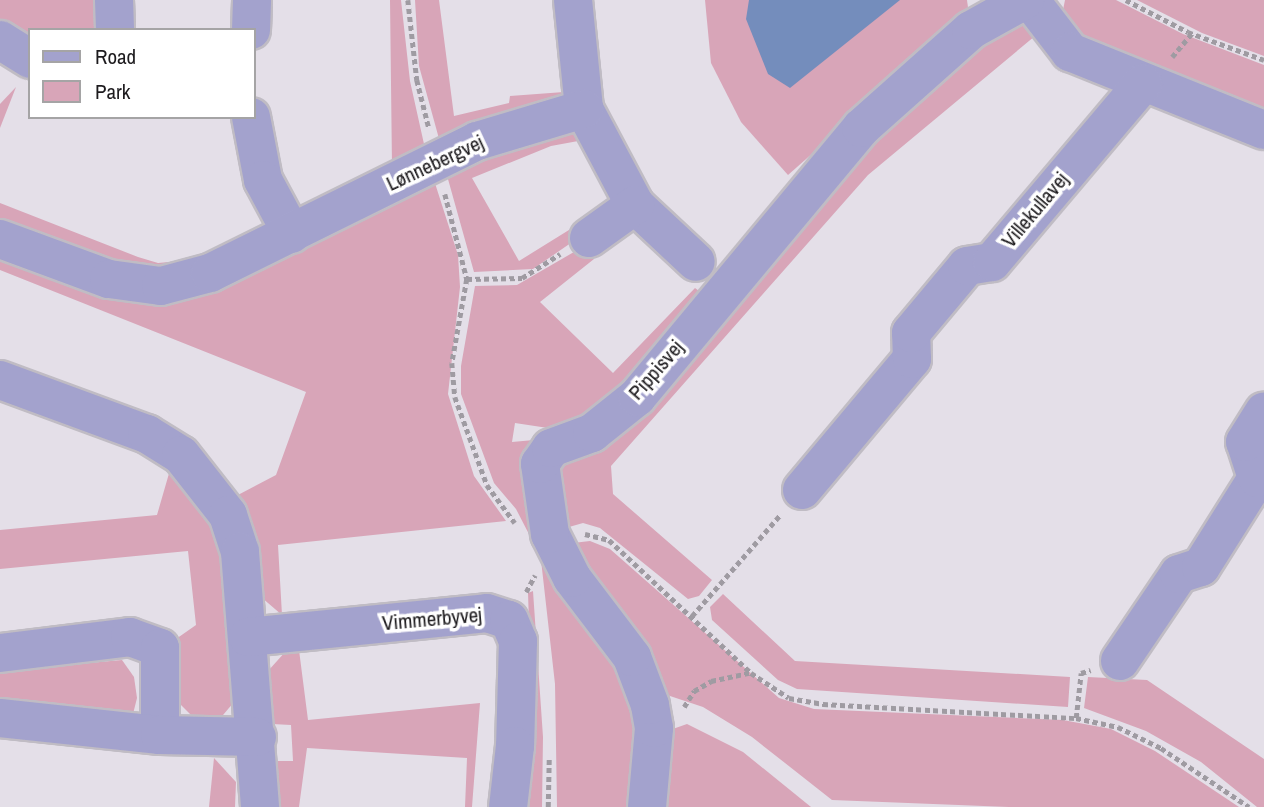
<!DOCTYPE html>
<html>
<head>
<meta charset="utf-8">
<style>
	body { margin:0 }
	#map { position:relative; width:1264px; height:807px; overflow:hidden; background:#e4dfe8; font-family:"Archivo Narrow",sans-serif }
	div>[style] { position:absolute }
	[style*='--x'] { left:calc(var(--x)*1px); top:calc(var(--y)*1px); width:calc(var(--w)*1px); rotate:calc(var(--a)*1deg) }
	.green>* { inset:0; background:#d8a5b8 }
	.water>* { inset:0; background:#748dbc }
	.path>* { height:4.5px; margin-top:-2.25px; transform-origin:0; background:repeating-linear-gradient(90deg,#9f9ba2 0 5px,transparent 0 8.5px) }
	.roads { filter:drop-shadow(2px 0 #c0bcc4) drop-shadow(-2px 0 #c0bcc4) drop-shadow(0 2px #c0bcc4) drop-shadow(0 -2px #c0bcc4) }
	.minor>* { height:38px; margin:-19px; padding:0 19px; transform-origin:19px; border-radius:19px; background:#a3a2cd }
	span { translate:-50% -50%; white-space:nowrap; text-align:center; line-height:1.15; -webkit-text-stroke:7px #fff; paint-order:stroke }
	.street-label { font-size:21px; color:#1d1b1e }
	.legend { position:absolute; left:28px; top:28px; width:228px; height:91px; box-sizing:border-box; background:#fff; border:2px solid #a5a4a5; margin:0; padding:9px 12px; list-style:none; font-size:21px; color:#1d1b1e }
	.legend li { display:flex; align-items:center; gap:14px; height:35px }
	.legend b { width:35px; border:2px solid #a5a4a5 }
</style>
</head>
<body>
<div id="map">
	<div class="green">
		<i style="clip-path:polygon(0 0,100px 0,102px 30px,30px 30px,30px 46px,0 22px)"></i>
		<i style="clip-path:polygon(390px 0,401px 0,410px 81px,426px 153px,392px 167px)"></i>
		<i style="clip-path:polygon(415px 0,439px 0,454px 116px,509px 103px,510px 96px,564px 92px,554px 104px,441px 146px,419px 66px)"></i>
		<i style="clip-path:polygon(705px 0,967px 0,969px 15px,788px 175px,741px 122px,711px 63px)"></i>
		<i style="clip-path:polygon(1065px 0,1116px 0,1183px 34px,1264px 65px,1264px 116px,1081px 37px,1062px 15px)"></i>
		<i style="clip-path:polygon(1137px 0,1264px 0,1264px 56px,1202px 33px)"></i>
		<i style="clip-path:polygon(1020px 24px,1029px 26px,1035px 36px,868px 175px,611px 466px,613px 494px,712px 580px,699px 596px,688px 599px,600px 528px,583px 523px,562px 529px,557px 469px,848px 165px,948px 69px)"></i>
		<i style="clip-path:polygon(16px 87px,0 128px,0 104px)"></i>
		<i style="clip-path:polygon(570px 129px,589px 139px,551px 146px,472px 178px,519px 261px,577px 225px,581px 236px,533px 269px,474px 272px,446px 172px)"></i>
		<i style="clip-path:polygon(433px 177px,458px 255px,460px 287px,448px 394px,474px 476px,506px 521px,278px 545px,282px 615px,261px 597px,236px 496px,276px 475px,306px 392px,0 270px,0 250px,102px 290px)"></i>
		<i style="clip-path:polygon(0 203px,138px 257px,158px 263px,191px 260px,182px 270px,130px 268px,0 219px)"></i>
		<i style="clip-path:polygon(586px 245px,594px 259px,540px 302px,613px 373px,695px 288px,703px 294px,634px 378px,589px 414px,548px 428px,515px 423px,512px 442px,534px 440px,532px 540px,516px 509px,494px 483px,461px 394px,461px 366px,475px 286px,517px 285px)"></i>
		<i style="clip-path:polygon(170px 470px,199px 499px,219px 548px,235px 677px,234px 702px,218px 721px,196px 720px,179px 703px,176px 639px,196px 625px,188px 551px,0 569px,0 530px,157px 515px)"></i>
		<i style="clip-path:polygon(590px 541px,610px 549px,779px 698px,814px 709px,1063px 720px,1111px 729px,1155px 751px,1239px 807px,1009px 807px,832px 800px,752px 737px,703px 707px,667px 695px,573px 543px)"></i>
		<i style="clip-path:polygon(546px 557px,619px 659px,639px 716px,635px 807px,557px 807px,555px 684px,541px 560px)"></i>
		<i style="clip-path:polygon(533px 591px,543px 737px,542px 807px,521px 807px,532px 711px,528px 593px)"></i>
		<i style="clip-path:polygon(723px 594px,795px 661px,1070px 677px,1068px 707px,797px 689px,778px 680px,712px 620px,710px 607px)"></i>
		<i style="clip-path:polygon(299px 650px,308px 720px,480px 703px,472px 807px,465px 807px,467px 758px,307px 748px,299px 807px,275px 807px,275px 761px,293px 761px,291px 725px,272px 724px,268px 671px,286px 651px)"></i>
		<i style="clip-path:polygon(122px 660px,134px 677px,137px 698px,133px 714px,0 703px,0 671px)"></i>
		<i style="clip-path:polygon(1088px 677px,1147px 680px,1264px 759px,1264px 807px,1257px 807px,1201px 762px,1146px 731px,1084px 708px)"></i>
		<i style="clip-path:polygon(687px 724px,743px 752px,811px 807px,662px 807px,667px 731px)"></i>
		<i style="clip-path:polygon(214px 758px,236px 782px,235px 807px,209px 807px)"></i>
	</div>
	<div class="water">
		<i style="clip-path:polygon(749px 0,900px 0,790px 88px,768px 74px,746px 19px)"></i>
	</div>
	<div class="path">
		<i style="--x:408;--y:0;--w:81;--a:83.6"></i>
		<i style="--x:417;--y:80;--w:49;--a:76"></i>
		<i style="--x:1126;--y:0;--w:70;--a:27.3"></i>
		<i style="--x:1188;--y:32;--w:81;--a:20.2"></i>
		<i style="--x:1172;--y:57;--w:31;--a:-50"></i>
		<i style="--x:445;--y:194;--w:88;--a:75.5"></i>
		<i style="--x:467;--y:279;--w:85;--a:100.1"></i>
		<i style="--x:452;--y:363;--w:34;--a:85"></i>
		<i style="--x:455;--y:397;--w:94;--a:70"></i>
		<i style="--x:487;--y:485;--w:47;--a:53.6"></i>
		<i style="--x:467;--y:279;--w:55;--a:-1"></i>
		<i style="--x:522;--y:278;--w:45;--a:-32.3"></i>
		<i style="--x:585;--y:534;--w:25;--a:14"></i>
		<i style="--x:609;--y:540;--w:195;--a:43.1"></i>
		<i style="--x:751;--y:673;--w:45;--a:33.3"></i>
		<i style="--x:789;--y:698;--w:35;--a:10"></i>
		<i style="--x:823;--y:704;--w:253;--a:3.2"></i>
		<i style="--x:1076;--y:718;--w:43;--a:12.1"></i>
		<i style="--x:1118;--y:727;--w:48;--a:26"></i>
		<i style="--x:1161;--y:748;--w:106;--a:33.8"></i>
		<i style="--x:526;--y:592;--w:19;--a:-62"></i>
		<i style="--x:692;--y:616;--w:135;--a:-48.9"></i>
		<i style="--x:684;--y:707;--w:19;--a:-58"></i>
		<i style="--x:694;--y:691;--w:20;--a:-30"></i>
		<i style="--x:711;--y:681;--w:40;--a:-12"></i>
		<i style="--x:1076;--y:718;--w:45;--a:-83.7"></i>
		<i style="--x:1081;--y:673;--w:10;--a:-17"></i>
		<i style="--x:548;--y:807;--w:48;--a:-88.8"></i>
	</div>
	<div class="roads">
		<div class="minor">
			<i style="--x:114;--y:0;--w:30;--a:88"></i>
			<i style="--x:573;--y:0;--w:110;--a:84.2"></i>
			<i style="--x:584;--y:109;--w:109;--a:62"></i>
			<i style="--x:635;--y:205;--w:83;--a:43.1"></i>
			<i style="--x:1030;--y:0;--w:66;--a:52.4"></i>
			<i style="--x:1070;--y:52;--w:209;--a:21.9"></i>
			<i style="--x:251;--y:30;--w:30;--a:-88"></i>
			<i style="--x:0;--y:40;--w:36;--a:32"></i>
			<i style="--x:251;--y:117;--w:64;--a:79.2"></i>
			<i style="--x:263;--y:180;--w:61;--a:61.8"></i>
			<i style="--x:589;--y:238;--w:57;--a:-35.7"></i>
			<i style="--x:0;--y:239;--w:116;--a:20.2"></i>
			<i style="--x:109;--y:279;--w:52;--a:7.7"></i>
			<i style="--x:161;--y:286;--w:51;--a:-14.9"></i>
			<i style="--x:210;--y:273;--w:298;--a:-26.3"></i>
			<i style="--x:477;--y:141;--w:112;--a:-16.7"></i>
			<i style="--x:0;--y:380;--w:157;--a:20.2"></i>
			<i style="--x:147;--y:434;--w:40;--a:32"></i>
			<i style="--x:181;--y:455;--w:76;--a:51.9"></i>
			<i style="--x:228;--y:515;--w:39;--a:72"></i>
			<i style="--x:240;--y:552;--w:256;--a:85.5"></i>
			<i style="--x:802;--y:490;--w:171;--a:-50"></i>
			<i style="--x:912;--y:359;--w:26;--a:-92"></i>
			<i style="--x:911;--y:333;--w:87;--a:-50.1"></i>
			<i style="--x:967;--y:266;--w:25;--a:-9"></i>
			<i style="--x:992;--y:262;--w:234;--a:-49.8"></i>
			<i style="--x:248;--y:637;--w:240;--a:-5.7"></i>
			<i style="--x:487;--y:613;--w:23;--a:18"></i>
			<i style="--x:509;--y:620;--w:23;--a:67"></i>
			<i style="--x:518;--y:641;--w:105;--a:91.6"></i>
			<i style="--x:515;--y:746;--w:61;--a:96.5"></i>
			<i style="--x:0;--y:653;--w:131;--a:-7"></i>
			<i style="--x:130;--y:637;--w:32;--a:20"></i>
			<i style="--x:160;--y:648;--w:87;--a:90"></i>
			<i style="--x:1120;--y:661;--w:105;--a:-55.9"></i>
			<i style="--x:1179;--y:574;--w:23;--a:-18"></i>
			<i style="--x:1201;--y:567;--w:105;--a:-57.8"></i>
			<i style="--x:1257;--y:478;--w:38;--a:-108"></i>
			<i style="--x:1245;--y:442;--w:36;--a:-58"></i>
			<i style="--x:0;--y:718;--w:161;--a:6.1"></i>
			<i style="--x:160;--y:735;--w:97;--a:1.2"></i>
			<i style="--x:647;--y:807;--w:79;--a:-84.9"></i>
			<i style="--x:654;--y:728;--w:23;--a:-100"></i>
			<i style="--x:650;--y:705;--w:51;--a:-110.6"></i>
			<i style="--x:632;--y:657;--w:99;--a:-127.2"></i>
			<i style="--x:572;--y:578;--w:49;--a:-116.6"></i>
			<i style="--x:550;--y:534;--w:71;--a:-98.1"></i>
			<i style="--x:540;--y:464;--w:19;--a:-55"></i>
			<i style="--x:551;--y:448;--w:44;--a:-20.1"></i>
			<i style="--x:592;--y:433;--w:58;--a:-38.7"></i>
			<i style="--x:637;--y:397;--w:350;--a:-50.2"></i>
			<i style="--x:861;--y:128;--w:147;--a:-41.7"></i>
			<i style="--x:971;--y:30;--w:62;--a:-29.1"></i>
		</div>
	</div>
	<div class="street-label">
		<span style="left:435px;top:163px;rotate:-25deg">Lønnebergvej</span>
		<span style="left:1035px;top:210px;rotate:-50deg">Villekullavej</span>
		<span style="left:656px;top:370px;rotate:-49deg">Pippisvej</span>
		<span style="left:432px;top:619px;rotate:-5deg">Vimmerbyvej</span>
	</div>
	<ul class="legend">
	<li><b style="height:9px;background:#a3a2cd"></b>Road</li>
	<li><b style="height:19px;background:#d8a5b8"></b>Park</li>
	</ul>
</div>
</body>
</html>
